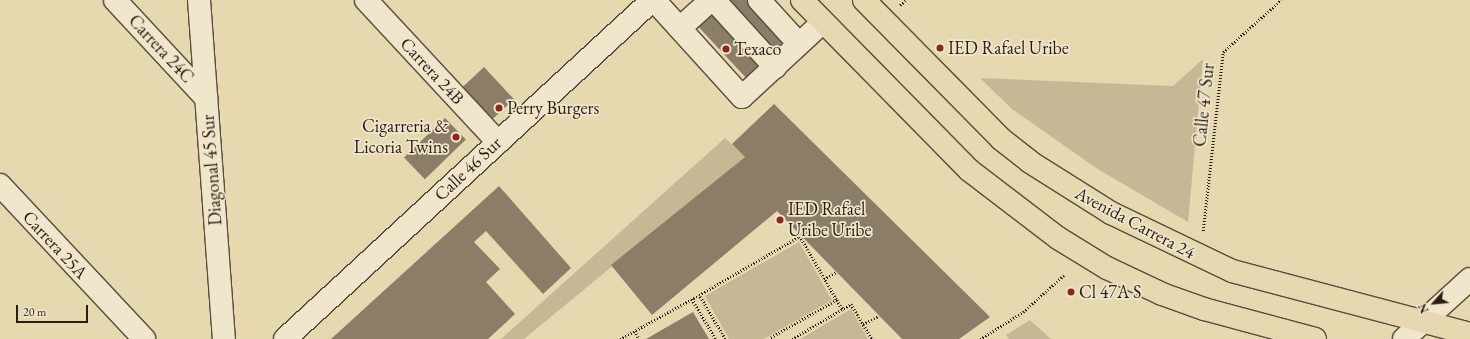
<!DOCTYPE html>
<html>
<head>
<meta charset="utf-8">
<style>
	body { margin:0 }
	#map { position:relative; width:1470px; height:339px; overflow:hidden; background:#e6d8af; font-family:"EB Garamond",serif }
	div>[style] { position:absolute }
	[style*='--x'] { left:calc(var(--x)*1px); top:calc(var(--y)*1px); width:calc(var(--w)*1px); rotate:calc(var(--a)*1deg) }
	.green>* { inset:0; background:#c6b895 }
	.building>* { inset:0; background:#8c7e66; transform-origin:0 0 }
	.path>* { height:2.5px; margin-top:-1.25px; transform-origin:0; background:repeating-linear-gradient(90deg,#2a1d16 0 1px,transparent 0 3px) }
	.roads { filter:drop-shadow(1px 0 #594c3c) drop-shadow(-1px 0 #594c3c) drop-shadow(0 1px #594c3c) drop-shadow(0 -1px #594c3c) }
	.minor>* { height:22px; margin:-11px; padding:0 11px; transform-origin:11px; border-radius:11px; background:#efe6cb }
	.major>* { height:22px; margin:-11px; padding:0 11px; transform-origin:11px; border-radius:11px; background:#e6d8af }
	.dots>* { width:11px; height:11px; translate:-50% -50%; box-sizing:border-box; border:2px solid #efe6cb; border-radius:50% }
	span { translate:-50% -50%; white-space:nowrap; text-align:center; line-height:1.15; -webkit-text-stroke:3.5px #efe6cb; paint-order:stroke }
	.poi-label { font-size:18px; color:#2a1d16 }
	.left { translate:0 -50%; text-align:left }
	.right { translate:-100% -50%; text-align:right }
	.street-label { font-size:18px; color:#2a1d16 }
	.north { position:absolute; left:1414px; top:283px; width:40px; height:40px; -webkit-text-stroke:3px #efe6cb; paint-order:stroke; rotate:243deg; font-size:11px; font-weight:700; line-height:16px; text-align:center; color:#2a1d16 }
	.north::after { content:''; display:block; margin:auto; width:14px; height:18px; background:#2a1d16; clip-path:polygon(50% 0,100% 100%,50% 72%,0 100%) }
	.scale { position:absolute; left:16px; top:305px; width:72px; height:18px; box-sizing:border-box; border:2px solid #2a1d16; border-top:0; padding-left:5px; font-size:12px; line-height:14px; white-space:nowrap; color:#2a1d16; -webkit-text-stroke:3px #efe6cb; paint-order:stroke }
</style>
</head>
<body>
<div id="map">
	<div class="green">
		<i style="clip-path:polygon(1203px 59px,1188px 222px,1096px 168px,1012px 109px,980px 78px,1173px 86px)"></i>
		<i style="clip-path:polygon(725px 138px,745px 157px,524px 339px,501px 339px)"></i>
		<i style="clip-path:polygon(799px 242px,832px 300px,764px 339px,729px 339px,705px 296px)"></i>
		<i style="clip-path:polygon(851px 309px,868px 339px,800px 339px)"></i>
		<i style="clip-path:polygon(1030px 320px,1051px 339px,1009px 339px,1006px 335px)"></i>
	</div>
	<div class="building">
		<i style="clip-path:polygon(724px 0,753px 0,788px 38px,768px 55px)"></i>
		<i style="left:716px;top:9px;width:71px;height:25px;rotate:47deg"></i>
		<i style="left:484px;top:67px;width:44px;height:31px;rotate:47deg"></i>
		<i style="clip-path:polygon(774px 104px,990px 317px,959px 339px,902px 339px,777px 211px,652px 315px,611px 265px,745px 157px,732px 144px)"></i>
		<i style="left:445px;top:118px;width:30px;height:57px;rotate:46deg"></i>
		<i style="clip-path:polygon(499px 186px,571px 268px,543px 294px,486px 231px,474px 242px,500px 269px,486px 282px,515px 314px,488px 339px,331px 339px)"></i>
		<i style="clip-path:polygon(693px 312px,709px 339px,646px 339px)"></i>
	</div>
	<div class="path">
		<i style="--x:900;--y:5;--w:8;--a:-40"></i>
		<i style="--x:1203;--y:231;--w:180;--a:-83.6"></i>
		<i style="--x:1223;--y:52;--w:78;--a:-41.9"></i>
		<i style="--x:824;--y:279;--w:14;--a:-30"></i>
		<i style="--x:692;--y:299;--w:47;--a:59"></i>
		<i style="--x:837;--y:300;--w:12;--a:59"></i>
		<i style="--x:863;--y:324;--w:18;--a:-27"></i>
		<i style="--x:635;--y:331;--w:9;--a:63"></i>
		<i style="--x:620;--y:339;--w:90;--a:-29.1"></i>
		<i style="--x:725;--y:339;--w:51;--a:-120.6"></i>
		<i style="--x:699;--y:295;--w:117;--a:-30.3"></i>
		<i style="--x:800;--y:236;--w:74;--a:60"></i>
		<i style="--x:837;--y:300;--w:78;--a:150.2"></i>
		<i style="--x:792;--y:339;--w:69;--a:-30.7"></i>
		<i style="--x:851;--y:304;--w:41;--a:59"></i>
		<i style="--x:980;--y:339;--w:51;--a:-32.1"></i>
		<i style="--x:1023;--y:312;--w:55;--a:-42.1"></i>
	</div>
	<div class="roads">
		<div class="minor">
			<i style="--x:115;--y:0;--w:134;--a:47.1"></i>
			<i style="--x:199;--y:0;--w:340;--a:85.8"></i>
			<i style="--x:366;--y:0;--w:194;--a:47.1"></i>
			<i style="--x:654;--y:0;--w:131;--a:47.8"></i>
			<i style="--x:742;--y:97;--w:110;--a:-42.8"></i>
			<i style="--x:714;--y:0;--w:91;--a:47.7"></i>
			<i style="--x:759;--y:0;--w:59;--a:47.7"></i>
			<i style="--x:680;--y:28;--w:42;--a:-42.1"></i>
			<i style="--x:0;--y:185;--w:211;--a:46.9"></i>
			<i style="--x:285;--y:339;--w:500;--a:-42.7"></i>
			<i style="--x:1404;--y:339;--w:89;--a:-42.3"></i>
		</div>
		<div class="major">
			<i style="--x:802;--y:0;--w:238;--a:45.5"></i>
			<i style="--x:969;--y:170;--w:112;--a:37.4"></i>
			<i style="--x:1058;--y:238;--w:57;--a:31.5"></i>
			<i style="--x:1107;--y:268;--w:61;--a:25.3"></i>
			<i style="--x:1162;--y:294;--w:45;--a:19.7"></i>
			<i style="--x:1204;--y:309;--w:115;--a:15.1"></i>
			<i style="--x:864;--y:0;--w:195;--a:45.4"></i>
			<i style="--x:1001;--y:139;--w:37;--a:38"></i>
			<i style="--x:1030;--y:162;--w:96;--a:32.2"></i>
			<i style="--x:1111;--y:213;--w:134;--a:25.6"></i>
			<i style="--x:1232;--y:271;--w:246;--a:14.8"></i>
		</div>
	</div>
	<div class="dots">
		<i style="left:940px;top:48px;background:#8f2418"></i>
		<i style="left:726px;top:49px;background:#8f2418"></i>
		<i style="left:499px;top:108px;background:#8f2418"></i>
		<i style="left:456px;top:137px;background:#8f2418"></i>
		<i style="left:780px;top:220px;background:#8f2418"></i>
		<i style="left:1071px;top:292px;background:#8f2418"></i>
	</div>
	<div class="poi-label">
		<span class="left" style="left:948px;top:48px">IED Rafael Uribe</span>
		<span class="left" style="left:734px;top:49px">Texaco</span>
		<span class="left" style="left:507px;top:108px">Perry Burgers</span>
		<span class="right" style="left:448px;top:137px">Cigarreria &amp;<br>Licoria Twins</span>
		<span class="left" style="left:788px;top:220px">IED Rafael<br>Uribe Uribe</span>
		<span class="left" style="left:1079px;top:292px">Cl 47A S</span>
	</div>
	<div class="street-label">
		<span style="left:161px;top:49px;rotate:47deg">Carrera 24C</span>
		<span style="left:432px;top:71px;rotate:47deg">Carrera 24B</span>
		<span style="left:1204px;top:105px;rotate:-84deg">Calle 47 Sur</span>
		<span style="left:468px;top:169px;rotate:-43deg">Calle 46 Sur</span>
		<span style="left:212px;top:170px;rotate:-94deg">Diagonal 45 Sur</span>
		<span style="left:1135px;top:223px;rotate:28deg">Avenida Carrera 24</span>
		<span style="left:55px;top:245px;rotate:47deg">Carrera 25A</span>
	</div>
	<div class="north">N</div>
	<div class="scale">20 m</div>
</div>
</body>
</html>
